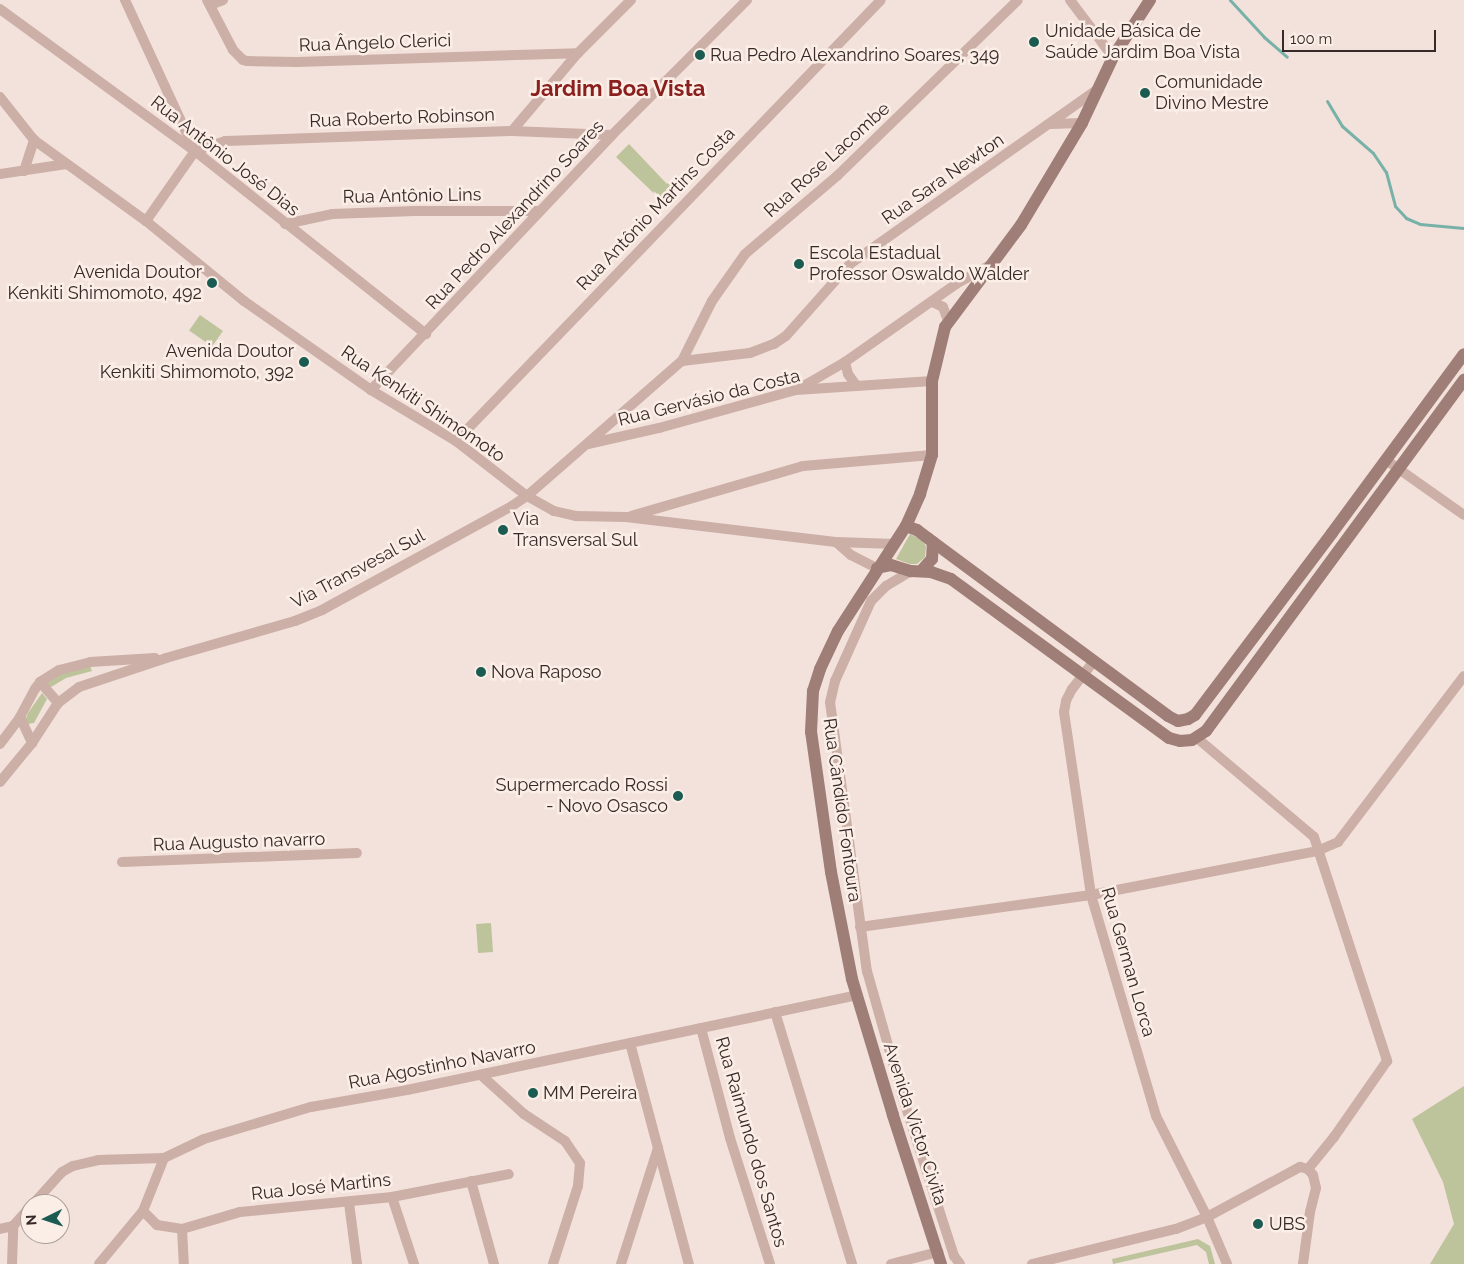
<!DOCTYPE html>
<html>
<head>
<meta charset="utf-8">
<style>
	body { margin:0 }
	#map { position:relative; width:1464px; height:1264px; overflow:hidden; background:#f3e2db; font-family:Raleway,sans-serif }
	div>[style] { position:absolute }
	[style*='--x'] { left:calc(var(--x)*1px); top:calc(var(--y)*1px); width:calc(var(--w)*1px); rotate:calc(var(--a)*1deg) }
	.green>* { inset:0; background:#bdc39a; transform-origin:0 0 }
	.stream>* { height:3px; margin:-1.5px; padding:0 1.5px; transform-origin:1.5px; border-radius:1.5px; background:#78b1a8 }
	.street>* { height:10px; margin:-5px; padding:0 5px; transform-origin:5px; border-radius:5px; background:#ccafa6 }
	.secondary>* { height:12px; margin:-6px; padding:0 6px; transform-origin:6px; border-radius:6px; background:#9f7e77 }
	.dots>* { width:14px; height:14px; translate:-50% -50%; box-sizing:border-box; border:2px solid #faeee7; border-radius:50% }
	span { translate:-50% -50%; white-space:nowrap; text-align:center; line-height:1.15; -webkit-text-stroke:5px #faeee7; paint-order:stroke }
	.poi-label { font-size:18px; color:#372927 }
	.left { translate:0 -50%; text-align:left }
	.right { translate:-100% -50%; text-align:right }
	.street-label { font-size:18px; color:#372927 }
	.district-label { font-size:22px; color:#8a201d; font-weight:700 }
	.north { position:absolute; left:20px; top:1194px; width:50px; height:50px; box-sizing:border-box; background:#faeee7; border:1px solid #ac9f9a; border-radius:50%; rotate:266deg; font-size:14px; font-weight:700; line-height:20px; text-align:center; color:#372927 }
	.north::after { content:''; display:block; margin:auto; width:18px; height:22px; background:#1b5b52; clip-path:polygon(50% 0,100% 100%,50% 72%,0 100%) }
	.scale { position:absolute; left:1282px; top:30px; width:154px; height:22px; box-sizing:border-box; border:2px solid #372927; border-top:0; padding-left:6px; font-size:15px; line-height:18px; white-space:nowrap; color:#372927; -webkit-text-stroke:4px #faeee7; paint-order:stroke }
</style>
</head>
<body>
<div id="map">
	<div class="green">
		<i style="clip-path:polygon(629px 144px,667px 184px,669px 182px,676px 189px,664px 203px,616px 157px)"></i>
		<i style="left:200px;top:315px;width:28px;height:19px;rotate:35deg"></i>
		<i style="clip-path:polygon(910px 534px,922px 540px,926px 546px,925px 557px,917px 564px,910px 564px,896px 559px)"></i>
		<i style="clip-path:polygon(90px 666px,92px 671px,66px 678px,51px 687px,44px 685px,52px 675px)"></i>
		<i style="clip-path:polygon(42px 693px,47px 699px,34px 723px,27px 724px,25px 721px,28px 713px)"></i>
		<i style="left:491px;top:923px;width:29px;height:15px;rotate:86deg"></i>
		<i style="clip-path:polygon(1464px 1086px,1464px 1264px,1430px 1264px,1454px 1224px,1443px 1182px,1412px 1119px)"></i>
		<i style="clip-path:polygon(1198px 1239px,1210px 1246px,1215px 1264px,1209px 1264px,1206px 1252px,1197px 1245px,1113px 1264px,1112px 1259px)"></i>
	</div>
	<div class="stream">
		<i style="--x:1230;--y:0;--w:50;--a:47.4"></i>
		<i style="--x:1264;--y:37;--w:30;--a:41"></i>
		<i style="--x:1327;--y:101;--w:29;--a:59"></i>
		<i style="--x:1342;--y:126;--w:41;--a:41.1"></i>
		<i style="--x:1373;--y:153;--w:23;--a:56"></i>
		<i style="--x:1386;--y:172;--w:35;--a:75"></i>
		<i style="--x:1395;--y:206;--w:16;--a:47"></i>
		<i style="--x:1406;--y:218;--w:15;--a:23"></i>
		<i style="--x:1420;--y:224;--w:44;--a:5.2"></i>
	</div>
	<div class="street">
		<i style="--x:125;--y:0;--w:164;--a:65.2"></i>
		<i style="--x:207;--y:0;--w:56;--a:62.5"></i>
		<i style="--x:233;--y:50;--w:14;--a:45"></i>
		<i style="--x:243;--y:60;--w:4;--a:14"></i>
		<i style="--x:247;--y:61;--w:50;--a:1.1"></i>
		<i style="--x:297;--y:62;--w:281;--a:-1.8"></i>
		<i style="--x:1070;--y:0;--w:71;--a:53"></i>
		<i style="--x:210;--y:5;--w:14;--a:-21"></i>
		<i style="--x:0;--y:9;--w:241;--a:36.1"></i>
		<i style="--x:195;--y:151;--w:295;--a:38.4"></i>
		<i style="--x:0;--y:97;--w:55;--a:51.7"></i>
		<i style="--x:34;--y:140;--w:138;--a:35.9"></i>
		<i style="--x:146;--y:221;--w:127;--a:39.2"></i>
		<i style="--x:244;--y:301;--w:155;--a:35"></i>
		<i style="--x:371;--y:390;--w:99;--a:31"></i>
		<i style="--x:456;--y:441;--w:90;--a:37.8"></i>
		<i style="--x:527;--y:496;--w:31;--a:29"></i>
		<i style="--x:554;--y:511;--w:23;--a:13"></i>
		<i style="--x:576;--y:516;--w:50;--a:1.1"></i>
		<i style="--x:626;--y:517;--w:211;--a:6.8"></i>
		<i style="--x:836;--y:542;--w:59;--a:1.9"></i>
		<i style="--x:1051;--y:124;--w:31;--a:-2"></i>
		<i style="--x:512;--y:131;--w:102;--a:-49.8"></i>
		<i style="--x:578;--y:53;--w:75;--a:-45"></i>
		<i style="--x:195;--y:151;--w:32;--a:-18"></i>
		<i style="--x:225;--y:141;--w:287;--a:-2"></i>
		<i style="--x:512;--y:131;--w:100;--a:2.3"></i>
		<i style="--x:24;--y:171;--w:33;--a:-72"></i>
		<i style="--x:0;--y:174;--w:67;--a:-8.6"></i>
		<i style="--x:146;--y:221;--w:85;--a:-55"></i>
		<i style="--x:285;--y:224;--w:48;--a:-12"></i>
		<i style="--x:332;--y:214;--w:83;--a:-2.1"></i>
		<i style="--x:415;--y:211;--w:125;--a:0"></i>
		<i style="--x:932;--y:302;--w:12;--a:24"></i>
		<i style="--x:943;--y:307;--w:15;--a:70"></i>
		<i style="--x:682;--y:361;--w:68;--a:-6.7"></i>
		<i style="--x:750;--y:353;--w:26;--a:-21"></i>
		<i style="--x:774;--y:344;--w:14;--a:-34"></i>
		<i style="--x:786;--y:336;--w:96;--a:-48.4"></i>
		<i style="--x:850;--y:264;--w:302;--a:-35.2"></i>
		<i style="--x:845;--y:362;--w:12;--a:76"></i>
		<i style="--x:848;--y:374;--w:14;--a:54"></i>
		<i style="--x:800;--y:388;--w:52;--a:-30"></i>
		<i style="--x:845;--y:362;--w:136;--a:-35.1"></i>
		<i style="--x:956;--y:284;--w:38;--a:-29"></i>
		<i style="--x:371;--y:390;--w:351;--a:-46.6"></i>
		<i style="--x:612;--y:135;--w:191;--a:-45"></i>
		<i style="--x:456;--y:441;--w:612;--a:-46.06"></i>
		<i style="--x:588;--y:444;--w:73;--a:-12.7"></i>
		<i style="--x:659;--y:428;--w:142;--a:-15.5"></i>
		<i style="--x:796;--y:390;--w:136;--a:-3.8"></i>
		<i style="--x:1386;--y:460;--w:95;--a:35.2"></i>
		<i style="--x:631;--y:516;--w:179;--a:-16.2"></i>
		<i style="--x:803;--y:466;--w:129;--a:-4.9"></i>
		<i style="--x:836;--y:542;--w:20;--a:41"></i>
		<i style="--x:851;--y:555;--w:29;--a:27"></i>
		<i style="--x:911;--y:571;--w:29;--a:149"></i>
		<i style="--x:886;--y:586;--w:21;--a:135"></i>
		<i style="--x:871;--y:601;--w:88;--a:114.2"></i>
		<i style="--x:835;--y:681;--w:22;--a:103"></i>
		<i style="--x:830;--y:702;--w:272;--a:82.2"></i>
		<i style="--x:867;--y:971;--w:132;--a:74.2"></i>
		<i style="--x:903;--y:1098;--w:166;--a:72.1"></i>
		<i style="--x:954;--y:1256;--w:10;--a:53"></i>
		<i style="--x:1094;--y:661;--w:36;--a:128"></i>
		<i style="--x:1072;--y:689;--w:13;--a:117"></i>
		<i style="--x:1066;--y:701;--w:11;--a:100"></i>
		<i style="--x:1064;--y:712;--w:185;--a:81.6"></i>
		<i style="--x:1091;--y:895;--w:230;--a:73.6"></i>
		<i style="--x:1156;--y:1116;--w:113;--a:63.2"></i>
		<i style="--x:1207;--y:1217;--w:51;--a:66.9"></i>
		<i style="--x:40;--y:682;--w:28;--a:49"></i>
		<i style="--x:20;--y:717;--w:29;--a:65"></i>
		<i style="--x:1197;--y:738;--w:153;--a:40.2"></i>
		<i style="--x:1314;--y:837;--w:236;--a:71.9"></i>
		<i style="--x:1387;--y:1061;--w:93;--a:124.9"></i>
		<i style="--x:1334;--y:1137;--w:41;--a:129.1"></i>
		<i style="--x:0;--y:744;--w:34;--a:-53"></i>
		<i style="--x:20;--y:717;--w:32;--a:-62"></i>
		<i style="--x:35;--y:689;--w:9;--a:-54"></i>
		<i style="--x:40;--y:682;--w:22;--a:-32"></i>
		<i style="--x:59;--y:670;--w:32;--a:-14"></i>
		<i style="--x:90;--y:662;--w:65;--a:-3.5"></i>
		<i style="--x:0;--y:782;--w:50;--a:-50.6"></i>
		<i style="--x:32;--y:743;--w:48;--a:-57"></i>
		<i style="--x:58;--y:703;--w:26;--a:-37"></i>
		<i style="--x:79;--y:687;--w:92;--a:-18.4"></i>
		<i style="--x:166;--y:658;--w:134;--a:-16"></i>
		<i style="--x:295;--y:621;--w:29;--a:-22"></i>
		<i style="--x:322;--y:610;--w:217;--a:-28.7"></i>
		<i style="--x:512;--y:506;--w:18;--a:-34"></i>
		<i style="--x:527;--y:496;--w:206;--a:-41.1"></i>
		<i style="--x:682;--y:361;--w:67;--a:-63.4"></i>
		<i style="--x:712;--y:301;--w:57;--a:-54.9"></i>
		<i style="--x:745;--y:254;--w:121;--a:-40.3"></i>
		<i style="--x:837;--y:176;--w:252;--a:-44.2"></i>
		<i style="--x:122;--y:862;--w:235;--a:-2.2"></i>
		<i style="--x:860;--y:927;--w:233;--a:-7.9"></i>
		<i style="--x:1091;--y:895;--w:230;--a:-11"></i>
		<i style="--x:1317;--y:851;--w:23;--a:-23"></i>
		<i style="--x:1338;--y:842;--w:208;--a:-52.8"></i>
		<i style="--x:775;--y:1012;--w:264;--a:73"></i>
		<i style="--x:701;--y:1028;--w:114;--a:75.2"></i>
		<i style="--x:730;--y:1138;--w:132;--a:72.4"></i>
		<i style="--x:630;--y:1043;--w:229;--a:75.1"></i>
		<i style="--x:481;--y:1075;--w:58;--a:42.2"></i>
		<i style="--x:524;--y:1114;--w:49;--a:33.4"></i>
		<i style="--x:565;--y:1141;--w:27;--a:56"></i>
		<i style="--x:580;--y:1163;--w:23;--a:95"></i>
		<i style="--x:578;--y:1186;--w:82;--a:107.8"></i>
		<i style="--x:471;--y:1181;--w:86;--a:74.5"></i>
		<i style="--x:392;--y:1197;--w:71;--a:71.8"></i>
		<i style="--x:349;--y:1203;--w:62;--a:82.5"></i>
		<i style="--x:33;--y:1204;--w:43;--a:-47.8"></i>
		<i style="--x:62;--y:1172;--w:13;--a:-29"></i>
		<i style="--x:73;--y:1166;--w:26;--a:-13"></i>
		<i style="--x:98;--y:1160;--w:66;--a:-1.7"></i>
		<i style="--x:143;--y:1211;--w:20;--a:45"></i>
		<i style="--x:157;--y:1225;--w:25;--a:9"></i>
		<i style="--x:182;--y:1229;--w:60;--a:-16.3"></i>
		<i style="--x:240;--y:1212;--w:153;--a:-5.6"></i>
		<i style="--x:392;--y:1197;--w:119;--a:-11.1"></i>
		<i style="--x:13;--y:1226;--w:25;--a:-48"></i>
		<i style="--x:0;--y:1229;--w:13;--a:-13"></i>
		<i style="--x:182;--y:1229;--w:35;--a:87"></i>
		<i style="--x:12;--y:1264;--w:38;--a:-88"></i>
		<i style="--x:99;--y:1264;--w:69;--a:-50.3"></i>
		<i style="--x:143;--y:1211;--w:57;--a:-68.4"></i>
		<i style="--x:164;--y:1158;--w:44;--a:-25.4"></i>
		<i style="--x:204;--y:1139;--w:112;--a:-16.7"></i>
		<i style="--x:311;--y:1107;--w:97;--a:-10"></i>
		<i style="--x:407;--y:1090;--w:459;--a:-11.9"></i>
		<i style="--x:621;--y:1264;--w:122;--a:-72.3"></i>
		<i style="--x:891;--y:1264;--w:49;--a:-14.3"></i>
		<i style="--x:1032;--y:1264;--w:148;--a:-13.7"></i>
		<i style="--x:1176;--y:1229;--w:33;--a:-21"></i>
		<i style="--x:1207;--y:1217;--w:106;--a:-28.3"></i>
		<i style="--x:1300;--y:1167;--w:8;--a:14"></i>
		<i style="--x:1308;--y:1169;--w:8;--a:50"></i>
		<i style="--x:1313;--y:1175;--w:13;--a:77"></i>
		<i style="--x:1316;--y:1188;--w:25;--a:104"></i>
		<i style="--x:1310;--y:1212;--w:52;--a:97.7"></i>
	</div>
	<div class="secondary">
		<i style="--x:906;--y:526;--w:12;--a:20"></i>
		<i style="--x:917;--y:530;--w:15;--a:37"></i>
		<i style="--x:929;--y:539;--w:297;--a:36.5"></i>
		<i style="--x:1168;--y:716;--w:11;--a:27"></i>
		<i style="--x:1178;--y:721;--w:10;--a:-11"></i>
		<i style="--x:1188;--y:719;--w:8;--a:-30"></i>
		<i style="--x:1195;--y:715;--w:228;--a:-53"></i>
		<i style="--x:1332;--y:533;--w:222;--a:-53.6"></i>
		<i style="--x:877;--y:568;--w:14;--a:-12"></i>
		<i style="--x:891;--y:565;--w:21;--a:17"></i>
		<i style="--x:911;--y:571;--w:20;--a:3"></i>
		<i style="--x:931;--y:572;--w:21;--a:19"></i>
		<i style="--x:951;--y:579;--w:270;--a:36.1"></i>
		<i style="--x:1169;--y:738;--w:11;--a:15"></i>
		<i style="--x:1180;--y:741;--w:12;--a:-5"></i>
		<i style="--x:1192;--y:740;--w:17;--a:-33"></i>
		<i style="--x:1206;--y:731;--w:436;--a:-53.7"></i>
		<i style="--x:922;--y:570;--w:15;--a:-48"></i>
		<i style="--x:932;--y:559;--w:17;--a:-87"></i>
		<i style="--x:941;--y:1264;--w:157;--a:-107.9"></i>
		<i style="--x:893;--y:1115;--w:142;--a:-106.8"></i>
		<i style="--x:852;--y:979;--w:109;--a:-101.1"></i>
		<i style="--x:831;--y:872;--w:141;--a:-98.1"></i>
		<i style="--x:811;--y:732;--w:41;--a:-87.2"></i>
		<i style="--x:813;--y:691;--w:23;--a:-72"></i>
		<i style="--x:820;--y:669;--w:42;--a:-64.7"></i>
		<i style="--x:838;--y:631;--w:125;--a:-57.1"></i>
		<i style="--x:906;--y:526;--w:35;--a:-66"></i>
		<i style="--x:920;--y:494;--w:41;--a:-72.9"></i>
		<i style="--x:932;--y:455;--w:74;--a:-90"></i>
		<i style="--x:932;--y:381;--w:56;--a:-76.5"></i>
		<i style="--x:945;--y:327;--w:127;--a:-53.3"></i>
		<i style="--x:1021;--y:225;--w:119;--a:-59.1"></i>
		<i style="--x:1082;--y:123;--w:73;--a:-64.8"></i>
		<i style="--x:1113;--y:57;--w:68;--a:-57"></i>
	</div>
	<div class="dots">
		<i style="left:1034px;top:42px;background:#1b5b52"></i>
		<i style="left:700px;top:55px;background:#1b5b52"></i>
		<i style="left:1145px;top:93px;background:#1b5b52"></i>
		<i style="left:799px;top:264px;background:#1b5b52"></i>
		<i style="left:212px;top:283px;background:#1b5b52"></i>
		<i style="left:304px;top:362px;background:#1b5b52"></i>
		<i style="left:503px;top:530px;background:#1b5b52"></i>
		<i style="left:481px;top:672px;background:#1b5b52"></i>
		<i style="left:678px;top:796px;background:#1b5b52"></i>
		<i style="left:533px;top:1093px;background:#1b5b52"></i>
		<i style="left:1258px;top:1224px;background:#1b5b52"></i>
	</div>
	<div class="poi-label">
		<span class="left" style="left:1045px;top:42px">Unidade Básica de<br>Saúde Jardim Boa Vista</span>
		<span class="left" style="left:710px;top:55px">Rua Pedro Alexandrino Soares, 349</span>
		<span class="left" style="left:1155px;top:93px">Comunidade<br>Divino Mestre</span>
		<span class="left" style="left:809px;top:264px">Escola Estadual<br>Professor Oswaldo Walder</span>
		<span class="right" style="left:202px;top:283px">Avenida Doutor<br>Kenkiti Shimomoto, 492</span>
		<span class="right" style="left:294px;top:362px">Avenida Doutor<br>Kenkiti Shimomoto, 392</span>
		<span class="left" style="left:513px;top:530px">Via<br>Transversal Sul</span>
		<span class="left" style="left:491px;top:672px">Nova Raposo</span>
		<span class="right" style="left:668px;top:796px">Supermercado Rossi<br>- Novo Osasco</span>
		<span class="left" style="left:543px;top:1093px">MM Pereira</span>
		<span class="left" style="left:1269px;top:1224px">UBS</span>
	</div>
	<div class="street-label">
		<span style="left:375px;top:43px;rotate:-2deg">Rua Ângelo Clerici</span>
		<span style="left:402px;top:118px;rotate:-2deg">Rua Roberto Robinson</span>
		<span style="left:225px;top:156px;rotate:38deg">Rua Antônio José Dias</span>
		<span style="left:827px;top:160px;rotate:-42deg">Rua Rose Lacombe</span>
		<span style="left:943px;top:179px;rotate:-35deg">Rua Sara Newton</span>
		<span style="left:412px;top:196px;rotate:-1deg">Rua Antônio Lins</span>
		<span style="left:656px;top:209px;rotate:-46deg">Rua Antônio Martins Costa</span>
		<span style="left:515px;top:215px;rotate:-47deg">Rua Pedro Alexandrino Soares</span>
		<span style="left:709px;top:398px;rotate:-14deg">Rua Gervásio da Costa</span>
		<span style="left:423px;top:404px;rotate:34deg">Rua Kenkiti Shimomoto</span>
		<span style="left:358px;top:569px;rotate:-28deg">Via Transvesal Sul</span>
		<span style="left:842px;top:810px;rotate:82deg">Rua Cândido Fontoura</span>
		<span style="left:239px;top:842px;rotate:-2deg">Rua Augusto navarro</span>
		<span style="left:1128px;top:962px;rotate:74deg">Rua German Lorca</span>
		<span style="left:442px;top:1065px;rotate:-11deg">Rua Agostinho Navarro</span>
		<span style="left:915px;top:1124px;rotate:72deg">Avenida Victor Civita</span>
		<span style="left:751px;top:1142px;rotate:74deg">Rua Raimundo dos Santos</span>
		<span style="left:321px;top:1187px;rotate:-6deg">Rua José Martins</span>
	</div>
	<div class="district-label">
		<span style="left:618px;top:89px">Jardim Boa Vista</span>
	</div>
	<div class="north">N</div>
	<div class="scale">100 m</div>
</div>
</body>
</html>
